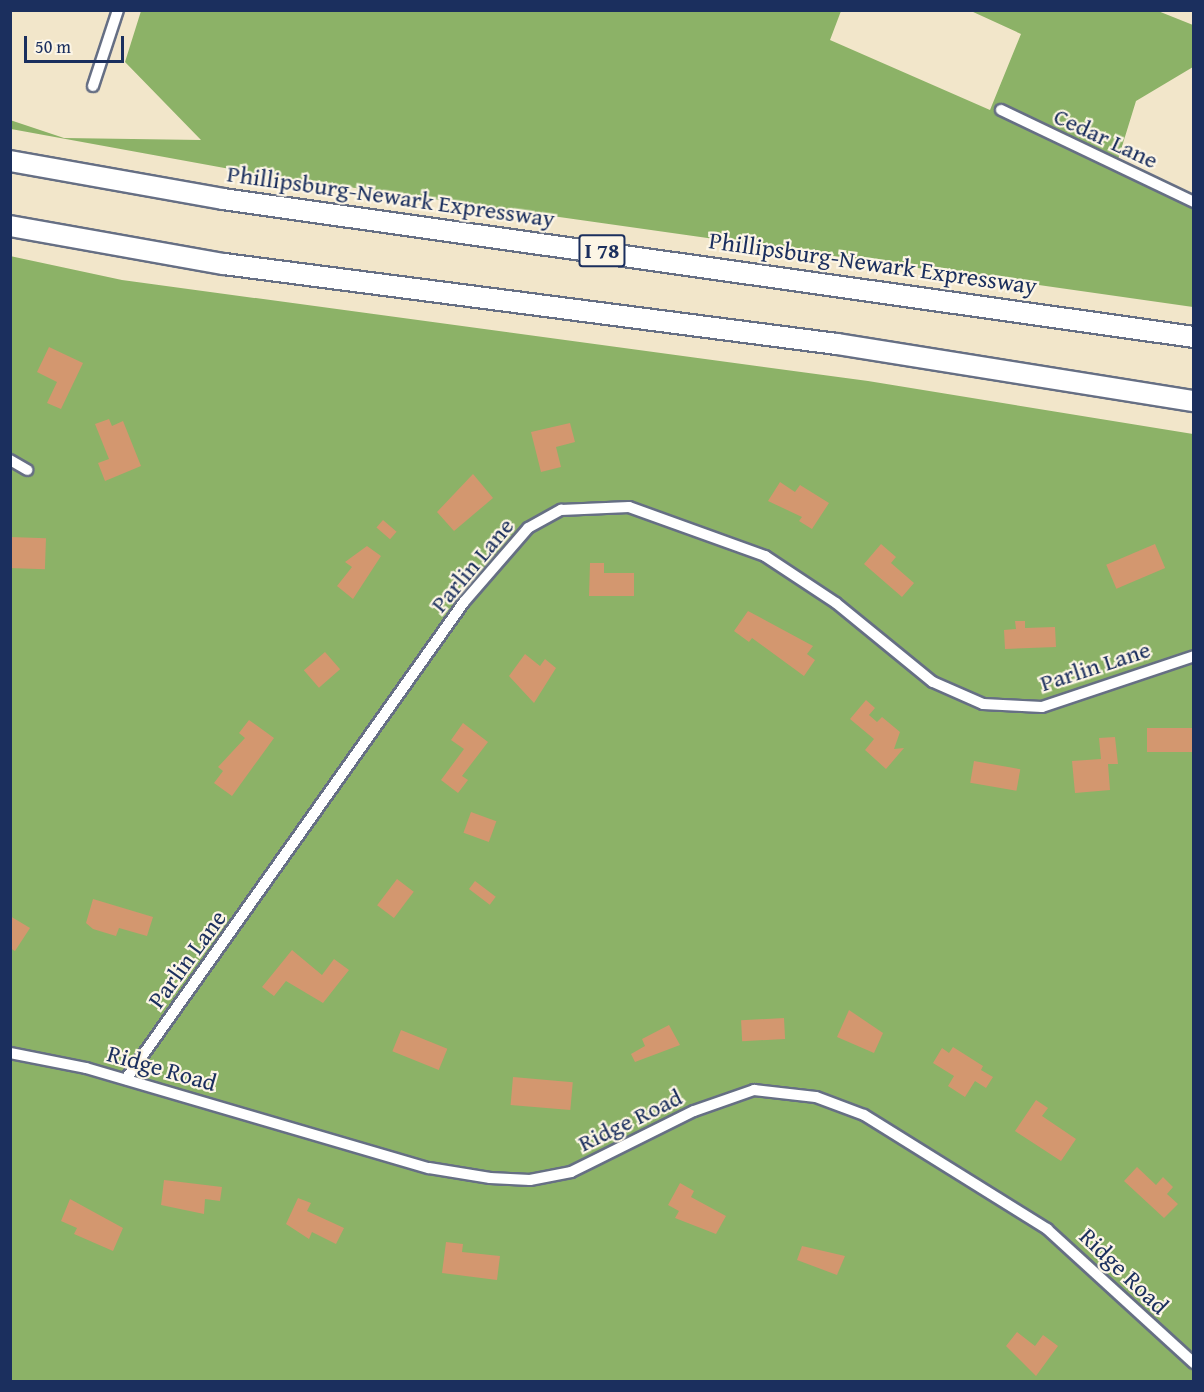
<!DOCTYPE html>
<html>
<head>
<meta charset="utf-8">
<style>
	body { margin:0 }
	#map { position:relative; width:1204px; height:1392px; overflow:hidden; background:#f2e6ca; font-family:"Gentium Book Plus",serif }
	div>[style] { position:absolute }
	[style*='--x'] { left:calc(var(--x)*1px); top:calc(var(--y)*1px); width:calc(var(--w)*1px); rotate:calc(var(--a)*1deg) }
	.forest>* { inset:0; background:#8cb267 }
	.building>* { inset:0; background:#d3976f; transform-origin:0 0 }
	.roads { filter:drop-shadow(2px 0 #666f84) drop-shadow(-2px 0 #666f84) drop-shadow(0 2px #666f84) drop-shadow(0 -2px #666f84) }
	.street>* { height:10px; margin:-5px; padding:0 5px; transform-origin:5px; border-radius:5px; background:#fff }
	.highway>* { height:20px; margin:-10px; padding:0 10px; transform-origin:10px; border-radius:10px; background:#fff }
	span { translate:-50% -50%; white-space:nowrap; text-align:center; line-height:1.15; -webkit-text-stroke:4.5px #fcf5e5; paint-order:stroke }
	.shield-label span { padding:2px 4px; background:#fcf5e5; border:2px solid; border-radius:4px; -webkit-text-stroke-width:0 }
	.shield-label { font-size:22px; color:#1b2f5e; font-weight:700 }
	.street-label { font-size:24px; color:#1b2f5e }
	.frame { position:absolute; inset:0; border:12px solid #1b2f5e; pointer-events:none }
	.scale { position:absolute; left:24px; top:36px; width:100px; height:27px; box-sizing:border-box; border:3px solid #1b2f5e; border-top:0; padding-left:8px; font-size:18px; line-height:21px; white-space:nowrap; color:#1b2f5e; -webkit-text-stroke:4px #fcf5e5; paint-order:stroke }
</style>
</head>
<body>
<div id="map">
	<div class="forest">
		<i style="clip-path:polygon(141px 11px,841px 11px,830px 40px,990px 110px,1021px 34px,971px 11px,1158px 11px,1193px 25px,1193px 67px,1136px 101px,1116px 166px,1193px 198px,1193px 307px,257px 174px,11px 129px,10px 120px,64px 138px,201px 140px,125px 62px)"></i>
		<i style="clip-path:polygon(10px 256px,122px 280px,868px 381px,1193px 434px,1193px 1381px,11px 1381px)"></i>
	</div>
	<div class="building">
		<i style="clip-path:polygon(49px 347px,83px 363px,61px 409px,47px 403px,57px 382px,37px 372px)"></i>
		<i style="clip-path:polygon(109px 419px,112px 426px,123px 421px,141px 466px,105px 481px,98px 463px,109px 459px,95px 424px)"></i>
		<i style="clip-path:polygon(570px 423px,575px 442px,556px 447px,561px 467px,541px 472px,531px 432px)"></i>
		<i style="clip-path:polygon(473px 474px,493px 498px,454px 531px,437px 512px)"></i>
		<i style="clip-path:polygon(780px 482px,795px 492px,800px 485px,829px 503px,812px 529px,799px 521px,802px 517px,768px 501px)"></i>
		<i style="left:383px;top:520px;width:18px;height:10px;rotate:41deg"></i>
		<i style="left:10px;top:537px;width:36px;height:31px;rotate:2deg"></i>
		<i style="clip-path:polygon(881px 544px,896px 557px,891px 563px,914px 583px,902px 597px,864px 564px)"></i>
		<i style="left:1155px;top:544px;width:26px;height:53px;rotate:67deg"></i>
		<i style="clip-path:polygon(367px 546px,381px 556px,353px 599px,337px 586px,352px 567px,345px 562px)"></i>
		<i style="clip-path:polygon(590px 563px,604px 563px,604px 573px,634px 573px,634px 596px,589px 596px)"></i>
		<i style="clip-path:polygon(748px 611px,813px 646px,807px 654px,815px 660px,804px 676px,752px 638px,749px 642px,734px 631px)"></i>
		<i style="clip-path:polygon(1015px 621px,1025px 621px,1025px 628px,1055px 627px,1056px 647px,1005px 649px,1004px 630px,1016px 629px)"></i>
		<i style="left:325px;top:652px;width:23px;height:28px;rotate:49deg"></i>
		<i style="clip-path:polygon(525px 654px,540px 666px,545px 659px,556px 668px,534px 703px,509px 676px)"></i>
		<i style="clip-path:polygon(866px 700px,875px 708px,869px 715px,877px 722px,882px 717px,900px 732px,894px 749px,904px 748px,886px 769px,865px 750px,874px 739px,850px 719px)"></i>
		<i style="clip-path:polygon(249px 720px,274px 738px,232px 796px,214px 783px,223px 771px,218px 767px,245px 738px,239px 733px)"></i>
		<i style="clip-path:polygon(463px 723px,488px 742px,462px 776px,468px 780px,458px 793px,441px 780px,464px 749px,451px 740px)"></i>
		<i style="left:1194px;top:728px;width:24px;height:47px;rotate:90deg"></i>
		<i style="clip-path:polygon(1115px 737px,1118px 764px,1108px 764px,1110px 790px,1075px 793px,1072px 761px,1101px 759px,1099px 738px)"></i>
		<i style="left:974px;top:761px;width:47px;height:22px;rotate:10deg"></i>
		<i style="left:471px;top:812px;width:27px;height:22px;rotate:20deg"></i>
		<i style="left:397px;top:879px;width:21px;height:33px;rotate:37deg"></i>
		<i style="left:475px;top:881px;width:26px;height:10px;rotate:37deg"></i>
		<i style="clip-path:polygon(93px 899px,153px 917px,147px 936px,119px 928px,116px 936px,93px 929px,86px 923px)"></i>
		<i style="clip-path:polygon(10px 916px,30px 928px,15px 951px,10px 948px)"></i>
		<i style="clip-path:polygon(292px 950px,322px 975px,334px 959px,349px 970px,323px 1003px,286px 981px,274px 996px,262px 987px)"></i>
		<i style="clip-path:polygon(849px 1010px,883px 1033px,874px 1053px,837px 1037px)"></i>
		<i style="left:784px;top:1018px;width:21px;height:43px;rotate:87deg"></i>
		<i style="clip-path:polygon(669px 1025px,680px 1045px,635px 1062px,631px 1054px,645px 1046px,642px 1039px)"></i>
		<i style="left:401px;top:1030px;width:50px;height:23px;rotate:22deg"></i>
		<i style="clip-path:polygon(953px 1047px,983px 1066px,981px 1070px,993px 1077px,986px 1088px,975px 1081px,965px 1097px,948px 1086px,954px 1076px,933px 1063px,942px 1048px,949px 1053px)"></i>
		<i style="left:513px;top:1077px;width:60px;height:28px;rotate:5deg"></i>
		<i style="clip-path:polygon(1036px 1100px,1048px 1108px,1042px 1116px,1076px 1139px,1061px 1161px,1015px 1131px)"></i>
		<i style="clip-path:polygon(1137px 1167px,1156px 1185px,1163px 1177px,1173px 1187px,1167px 1194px,1178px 1204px,1164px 1218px,1124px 1181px)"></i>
		<i style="clip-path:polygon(164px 1180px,222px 1187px,220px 1201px,205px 1199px,204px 1214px,161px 1205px)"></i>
		<i style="clip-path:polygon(680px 1183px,694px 1191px,691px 1197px,726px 1216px,716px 1234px,675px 1218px,679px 1211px,668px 1205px)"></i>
		<i style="clip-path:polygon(298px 1198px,311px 1203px,307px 1211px,344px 1228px,336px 1244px,312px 1232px,309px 1239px,286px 1224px)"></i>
		<i style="clip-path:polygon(70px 1199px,123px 1228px,113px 1251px,74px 1234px,77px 1228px,61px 1221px)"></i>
		<i style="clip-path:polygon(446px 1242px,463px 1244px,462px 1252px,500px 1256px,497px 1280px,442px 1273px)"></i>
		<i style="clip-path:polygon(802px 1246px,845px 1256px,837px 1275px,797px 1260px)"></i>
		<i style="clip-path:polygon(1017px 1332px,1035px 1346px,1043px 1335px,1058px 1346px,1036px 1376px,1006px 1346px)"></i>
	</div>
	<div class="roads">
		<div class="street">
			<i style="--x:93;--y:86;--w:80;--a:-71.8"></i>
			<i style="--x:1001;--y:110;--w:214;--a:25.5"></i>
			<i style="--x:10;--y:460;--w:20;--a:30"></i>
			<i style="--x:10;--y:1053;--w:77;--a:11.2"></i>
			<i style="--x:86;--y:1068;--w:357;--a:16.3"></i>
			<i style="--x:429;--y:1168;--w:62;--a:9.3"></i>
			<i style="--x:490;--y:1178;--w:40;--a:2.9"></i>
			<i style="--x:530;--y:1180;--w:42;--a:-11"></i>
			<i style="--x:571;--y:1172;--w:137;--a:-26.4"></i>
			<i style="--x:694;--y:1111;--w:64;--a:-19.3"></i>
			<i style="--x:754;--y:1090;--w:62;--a:6.4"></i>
			<i style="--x:816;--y:1097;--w:51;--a:20.6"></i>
			<i style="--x:864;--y:1115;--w:216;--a:31.9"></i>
			<i style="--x:1047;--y:1229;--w:199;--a:42.4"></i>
			<i style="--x:126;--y:1079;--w:585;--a:-54.68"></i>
			<i style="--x:464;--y:602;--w:98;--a:-49.1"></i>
			<i style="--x:528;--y:528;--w:38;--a:-29"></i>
			<i style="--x:561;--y:510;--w:68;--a:-2.5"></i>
			<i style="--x:629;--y:507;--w:145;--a:19.8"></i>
			<i style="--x:765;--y:556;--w:85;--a:33.5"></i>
			<i style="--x:836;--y:603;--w:125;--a:39.2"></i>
			<i style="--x:933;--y:682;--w:55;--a:23.7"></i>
			<i style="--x:983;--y:704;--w:59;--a:2.9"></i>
			<i style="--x:1042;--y:707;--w:160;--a:-18.5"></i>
		</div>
		<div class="highway">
			<i style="--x:10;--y:161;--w:216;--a:10.1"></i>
			<i style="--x:223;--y:199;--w:981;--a:8.09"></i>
			<i style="--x:10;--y:226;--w:217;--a:10.1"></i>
			<i style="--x:224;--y:264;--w:618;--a:7.44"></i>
			<i style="--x:837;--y:344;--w:362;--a:9.1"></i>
		</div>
	</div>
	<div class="shield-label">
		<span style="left:602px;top:251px">I 78</span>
	</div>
	<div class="street-label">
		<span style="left:1106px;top:138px;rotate:25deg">Cedar Lane</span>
		<span style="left:391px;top:196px;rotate:8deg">Phillipsburg-Newark Expressway</span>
		<span style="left:873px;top:263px;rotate:8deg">Phillipsburg-Newark Expressway</span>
		<span style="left:472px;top:565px;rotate:-50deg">Parlin Lane</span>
		<span style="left:1095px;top:666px;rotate:-18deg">Parlin Lane</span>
		<span style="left:187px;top:959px;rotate:-54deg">Parlin Lane</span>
		<span style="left:162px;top:1068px;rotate:16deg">Ridge Road</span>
		<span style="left:630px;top:1120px;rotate:-26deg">Ridge Road</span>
		<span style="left:1124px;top:1271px;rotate:44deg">Ridge Road</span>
	</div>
	<div class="frame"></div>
	<div class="scale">50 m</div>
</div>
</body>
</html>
